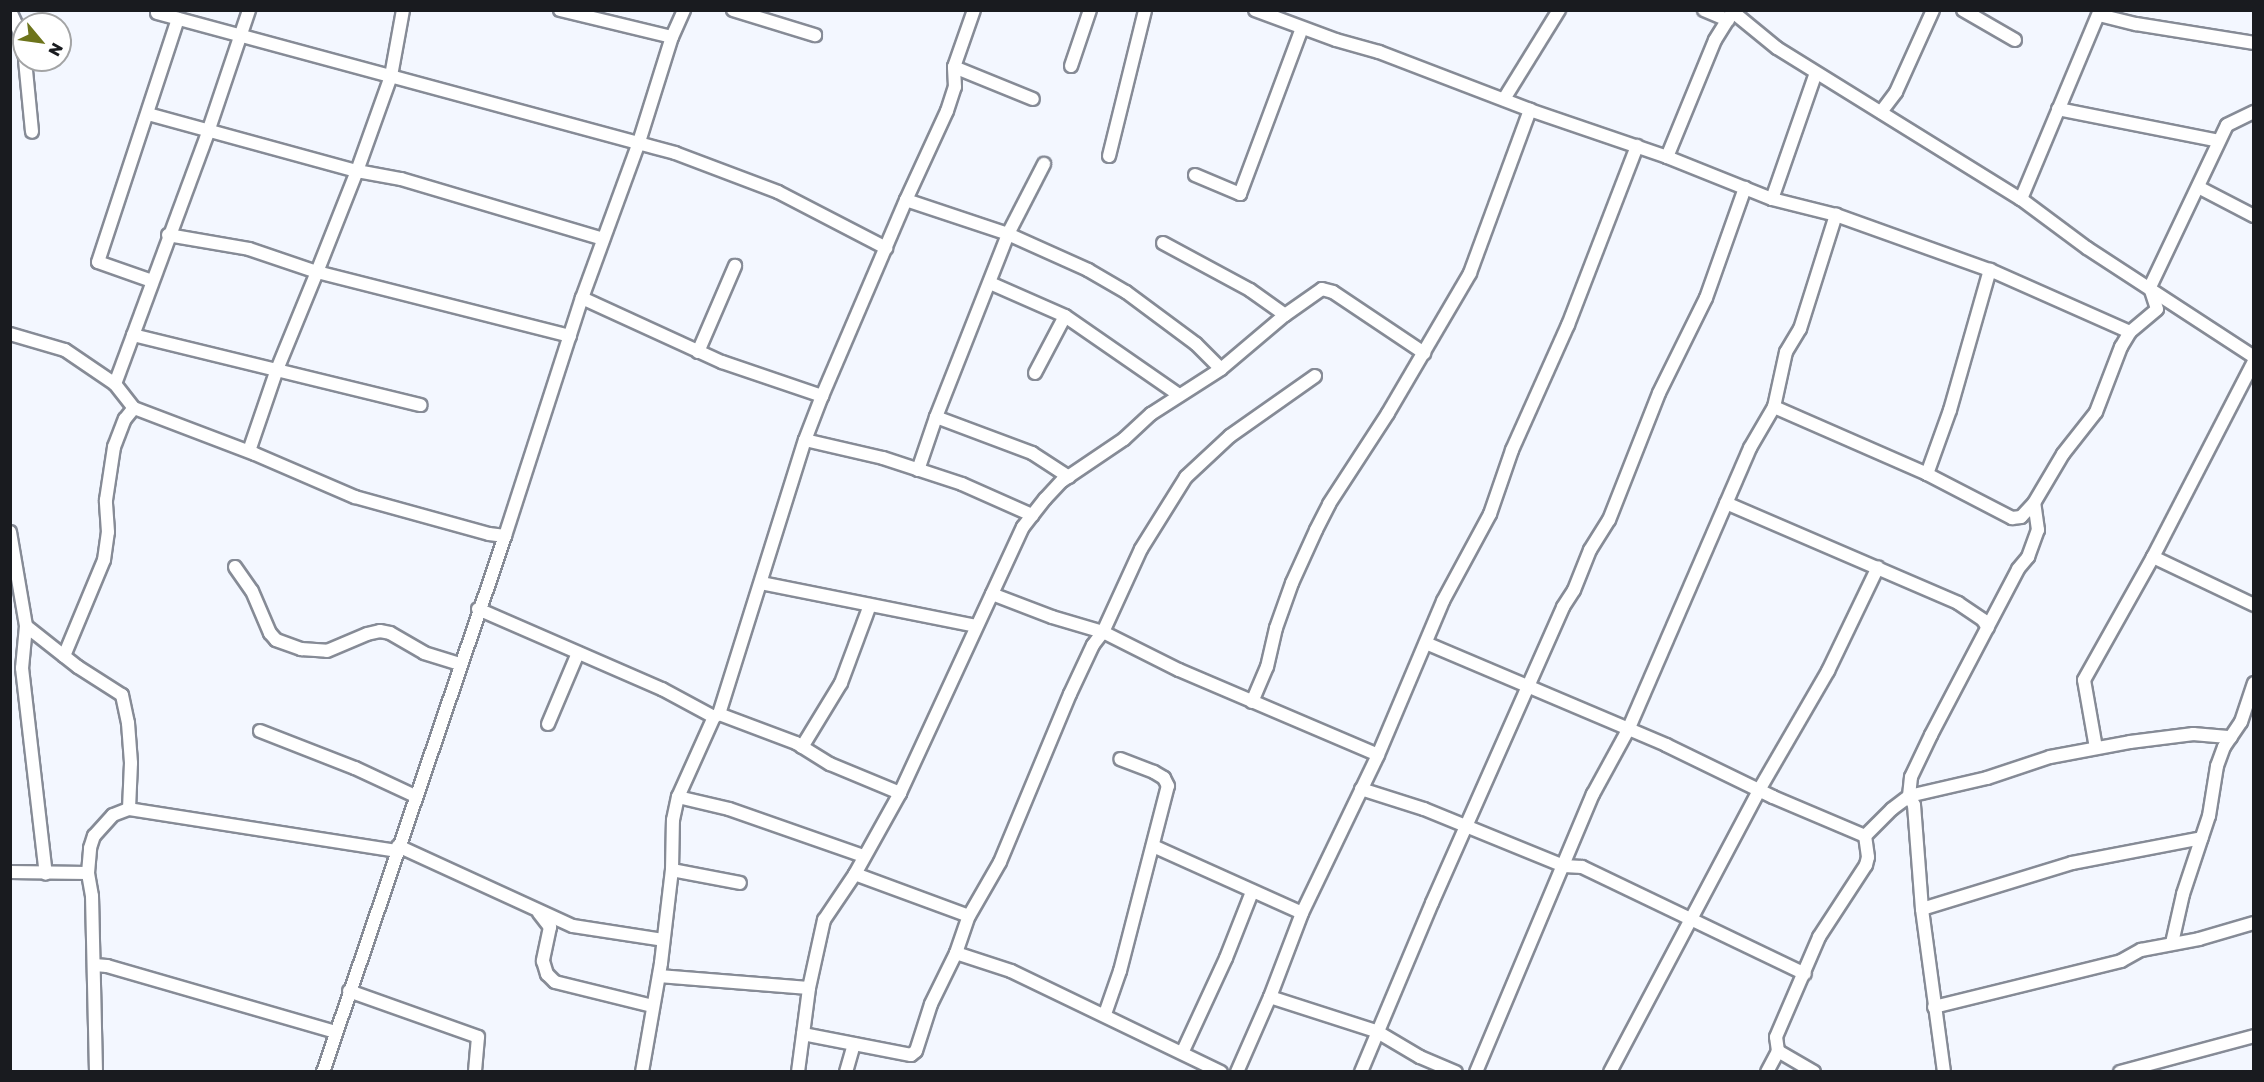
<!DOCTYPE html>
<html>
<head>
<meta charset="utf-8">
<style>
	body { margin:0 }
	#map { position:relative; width:2264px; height:1082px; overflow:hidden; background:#f3f7ff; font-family:"Golos Text",sans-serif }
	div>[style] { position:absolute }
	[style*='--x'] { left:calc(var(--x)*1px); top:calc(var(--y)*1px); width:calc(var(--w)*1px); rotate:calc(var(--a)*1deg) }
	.roads { filter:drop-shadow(2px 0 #868b96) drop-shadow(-2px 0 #868b96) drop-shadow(0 2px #868b96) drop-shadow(0 -2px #868b96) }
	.minor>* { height:12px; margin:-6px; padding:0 6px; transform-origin:6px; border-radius:6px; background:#fff }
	span { translate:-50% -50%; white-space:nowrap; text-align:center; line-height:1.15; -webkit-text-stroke:6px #fff; paint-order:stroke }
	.frame { position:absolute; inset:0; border:12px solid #191b1f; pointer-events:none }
	.north { position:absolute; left:12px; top:12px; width:60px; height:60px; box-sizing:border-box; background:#fff; border:2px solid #a3a4a5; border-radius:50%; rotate:119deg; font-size:16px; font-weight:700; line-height:24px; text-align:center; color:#191b1f }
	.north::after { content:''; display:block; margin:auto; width:21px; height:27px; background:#6d741b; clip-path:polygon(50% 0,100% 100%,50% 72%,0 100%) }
</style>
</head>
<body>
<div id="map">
	<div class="roads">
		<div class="minor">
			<i style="--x:560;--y:10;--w:115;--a:13.6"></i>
			<i style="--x:733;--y:10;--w:86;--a:17"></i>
			<i style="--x:1255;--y:10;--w:86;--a:20.3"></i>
			<i style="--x:1336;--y:40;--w:45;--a:15.6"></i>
			<i style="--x:1379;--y:52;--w:162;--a:21"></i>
			<i style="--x:1530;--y:110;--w:145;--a:18.9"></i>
			<i style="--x:1667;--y:157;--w:113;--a:21.8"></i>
			<i style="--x:1772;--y:199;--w:66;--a:14"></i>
			<i style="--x:1836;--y:215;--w:164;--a:19.7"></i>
			<i style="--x:1990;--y:270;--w:153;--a:23.9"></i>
			<i style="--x:2130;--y:332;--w:35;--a:-40"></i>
			<i style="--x:2157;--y:309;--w:23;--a:-108"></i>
			<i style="--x:2150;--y:287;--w:179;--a:-64.6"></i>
			<i style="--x:2227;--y:125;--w:30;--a:-26"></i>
			<i style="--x:1704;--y:10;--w:26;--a:23"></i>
			<i style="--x:1963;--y:10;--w:60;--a:30"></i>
			<i style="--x:10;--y:11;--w:19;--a:65"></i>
			<i style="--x:18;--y:28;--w:27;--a:77"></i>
			<i style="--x:1733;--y:12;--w:57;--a:39.3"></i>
			<i style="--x:1777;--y:48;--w:287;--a:31.8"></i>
			<i style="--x:2021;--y:199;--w:82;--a:36.6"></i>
			<i style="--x:2087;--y:248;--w:199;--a:33.1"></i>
			<i style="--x:157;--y:13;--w:537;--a:15.12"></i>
			<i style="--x:675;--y:153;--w:110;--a:20.7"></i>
			<i style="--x:778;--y:192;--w:122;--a:27.4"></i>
			<i style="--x:2099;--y:15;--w:38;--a:14"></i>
			<i style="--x:2136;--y:24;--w:120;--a:9.1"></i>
			<i style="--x:25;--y:60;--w:72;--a:84.4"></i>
			<i style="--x:1071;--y:66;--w:59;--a:-71.3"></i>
			<i style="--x:954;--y:67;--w:85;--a:22.1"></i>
			<i style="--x:1504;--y:99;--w:105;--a:-58.3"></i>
			<i style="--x:2058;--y:109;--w:164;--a:11.2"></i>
			<i style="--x:1881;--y:112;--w:25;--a:-53"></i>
			<i style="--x:1896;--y:92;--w:90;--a:-65.7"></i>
			<i style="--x:148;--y:114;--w:217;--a:15.3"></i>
			<i style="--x:357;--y:171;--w:101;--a:-70.3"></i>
			<i style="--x:391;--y:76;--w:67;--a:-79.7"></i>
			<i style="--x:1109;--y:156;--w:150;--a:-76.1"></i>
			<i style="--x:1667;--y:157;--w:126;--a:-67.7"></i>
			<i style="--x:1715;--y:40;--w:36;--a:-58"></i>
			<i style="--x:1195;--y:175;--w:49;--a:22.9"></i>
			<i style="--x:1240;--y:194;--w:177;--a:-69.5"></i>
			<i style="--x:2200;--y:188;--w:61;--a:27.4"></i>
			<i style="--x:1772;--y:199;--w:133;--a:-70.8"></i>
			<i style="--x:2021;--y:199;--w:205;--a:-67.3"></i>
			<i style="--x:906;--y:200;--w:108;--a:18.4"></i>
			<i style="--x:1008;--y:234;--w:88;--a:24.2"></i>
			<i style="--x:1088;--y:270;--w:44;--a:30.1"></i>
			<i style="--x:1126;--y:292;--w:87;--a:36.6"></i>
			<i style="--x:1196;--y:344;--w:35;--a:45"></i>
			<i style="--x:168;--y:235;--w:82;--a:9.8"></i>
			<i style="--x:249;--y:249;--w:72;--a:18.7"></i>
			<i style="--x:317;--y:272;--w:109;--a:-68.4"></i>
			<i style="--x:357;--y:171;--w:45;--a:10.3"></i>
			<i style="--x:401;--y:179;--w:211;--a:16.5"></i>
			<i style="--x:1163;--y:243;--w:99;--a:28.4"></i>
			<i style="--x:1250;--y:290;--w:43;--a:35.5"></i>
			<i style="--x:152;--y:281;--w:57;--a:-160.6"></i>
			<i style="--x:98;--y:262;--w:256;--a:-71.8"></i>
			<i style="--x:990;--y:283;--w:82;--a:23.7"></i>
			<i style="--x:1065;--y:316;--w:139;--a:34.7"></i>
			<i style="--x:582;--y:298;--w:154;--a:24.6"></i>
			<i style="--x:722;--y:362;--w:106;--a:18.8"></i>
			<i style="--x:10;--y:334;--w:57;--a:16.2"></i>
			<i style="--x:65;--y:350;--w:60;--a:34.2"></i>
			<i style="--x:115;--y:384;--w:31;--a:52"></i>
			<i style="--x:134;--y:408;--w:129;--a:20.8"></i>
			<i style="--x:255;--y:454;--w:109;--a:23.3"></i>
			<i style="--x:355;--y:497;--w:139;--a:15.4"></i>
			<i style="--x:489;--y:534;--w:16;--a:7"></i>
			<i style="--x:133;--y:335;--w:296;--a:13.7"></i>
			<i style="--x:698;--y:352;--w:94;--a:-66.7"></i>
			<i style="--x:1035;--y:373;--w:64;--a:-62.2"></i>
			<i style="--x:115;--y:384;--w:269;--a:-69.7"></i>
			<i style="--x:208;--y:132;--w:129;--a:-71.4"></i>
			<i style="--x:1774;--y:407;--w:167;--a:23.6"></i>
			<i style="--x:1927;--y:474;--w:96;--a:27.4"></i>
			<i style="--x:2012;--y:518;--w:9;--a:-6"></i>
			<i style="--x:2021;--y:517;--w:19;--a:-47"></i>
			<i style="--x:2034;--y:503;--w:57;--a:-59.4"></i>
			<i style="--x:2063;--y:454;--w:53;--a:-51.8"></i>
			<i style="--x:2096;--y:412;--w:70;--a:-69"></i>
			<i style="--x:2121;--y:347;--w:17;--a:-59"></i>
			<i style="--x:936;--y:417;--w:103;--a:20.6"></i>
			<i style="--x:1032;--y:453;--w:44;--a:33"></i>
			<i style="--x:805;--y:440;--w:80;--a:13"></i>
			<i style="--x:883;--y:458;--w:83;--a:18.2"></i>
			<i style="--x:962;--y:484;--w:77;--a:23.9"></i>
			<i style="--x:249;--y:451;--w:83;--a:-71.1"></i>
			<i style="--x:276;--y:372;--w:108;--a:-67.7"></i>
			<i style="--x:317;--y:272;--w:261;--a:14.2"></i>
			<i style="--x:918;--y:470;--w:56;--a:-71.2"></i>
			<i style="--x:936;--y:417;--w:197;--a:-68.5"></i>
			<i style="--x:1008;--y:234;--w:79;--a:-62.8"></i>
			<i style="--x:1927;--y:474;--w:68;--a:-70.2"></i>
			<i style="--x:1950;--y:410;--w:146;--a:-74.1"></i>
			<i style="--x:1726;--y:503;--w:253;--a:23.3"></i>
			<i style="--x:1958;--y:603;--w:30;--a:34"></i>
			<i style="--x:1983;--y:620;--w:9;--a:58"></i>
			<i style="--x:10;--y:532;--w:95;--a:80.3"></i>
			<i style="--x:26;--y:626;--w:42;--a:95.4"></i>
			<i style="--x:22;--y:668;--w:207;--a:83.4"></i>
			<i style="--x:2153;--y:557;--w:112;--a:25.4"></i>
			<i style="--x:235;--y:567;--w:29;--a:55"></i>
			<i style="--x:252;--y:591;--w:46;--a:66.8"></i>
			<i style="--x:270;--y:633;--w:9;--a:49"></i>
			<i style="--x:276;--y:640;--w:27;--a:20"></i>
			<i style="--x:301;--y:649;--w:26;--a:4"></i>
			<i style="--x:327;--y:651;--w:43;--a:-23"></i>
			<i style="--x:367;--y:634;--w:13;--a:-13"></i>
			<i style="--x:380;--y:631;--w:10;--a:11"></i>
			<i style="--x:390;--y:633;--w:39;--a:30"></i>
			<i style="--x:424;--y:653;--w:39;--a:17"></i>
			<i style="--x:761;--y:583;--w:219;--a:11.3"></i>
			<i style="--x:992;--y:594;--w:64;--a:21"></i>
			<i style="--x:1052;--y:617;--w:53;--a:16.4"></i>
			<i style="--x:1103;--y:632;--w:85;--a:26.6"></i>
			<i style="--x:1179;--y:670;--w:216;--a:23.1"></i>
			<i style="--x:478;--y:609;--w:201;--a:23.5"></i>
			<i style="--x:662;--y:689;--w:59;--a:28.3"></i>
			<i style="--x:26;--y:626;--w:66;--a:38.3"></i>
			<i style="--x:78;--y:667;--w:52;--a:32.5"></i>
			<i style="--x:122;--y:695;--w:29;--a:78"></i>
			<i style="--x:128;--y:723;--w:40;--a:85.7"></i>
			<i style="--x:131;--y:763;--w:46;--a:92.5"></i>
			<i style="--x:1103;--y:632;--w:91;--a:-65.4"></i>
			<i style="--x:1141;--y:549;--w:85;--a:-58"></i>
			<i style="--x:1186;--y:477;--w:60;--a:-43"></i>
			<i style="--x:1230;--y:436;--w:104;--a:-35.2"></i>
			<i style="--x:1426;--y:643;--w:261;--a:23"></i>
			<i style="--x:1666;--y:745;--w:119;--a:25.9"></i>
			<i style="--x:1773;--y:797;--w:100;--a:23"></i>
			<i style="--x:64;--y:656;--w:104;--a:-67.4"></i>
			<i style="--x:104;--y:560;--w:28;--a:-82"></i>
			<i style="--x:108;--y:532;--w:32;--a:-94"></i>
			<i style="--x:106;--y:500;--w:54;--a:-81.4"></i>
			<i style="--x:114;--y:447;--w:30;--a:-69"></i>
			<i style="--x:125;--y:419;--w:14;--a:-51"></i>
			<i style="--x:1252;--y:702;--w:38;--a:-67"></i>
			<i style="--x:1267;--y:667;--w:40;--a:-77"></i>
			<i style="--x:1276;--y:628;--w:48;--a:-70.4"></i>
			<i style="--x:1292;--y:583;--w:58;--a:-65.6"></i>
			<i style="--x:1316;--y:530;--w:29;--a:-63"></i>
			<i style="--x:1329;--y:504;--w:108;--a:-57"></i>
			<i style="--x:1388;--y:413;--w:162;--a:-59.6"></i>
			<i style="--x:1470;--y:273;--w:174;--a:-69.8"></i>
			<i style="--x:719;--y:714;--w:82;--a:20.6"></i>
			<i style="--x:796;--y:743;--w:40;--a:32"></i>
			<i style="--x:830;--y:764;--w:76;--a:22.5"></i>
			<i style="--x:548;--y:724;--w:77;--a:-67.1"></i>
			<i style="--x:260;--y:731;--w:102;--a:21.3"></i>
			<i style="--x:355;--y:768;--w:66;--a:25"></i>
			<i style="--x:802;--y:747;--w:75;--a:-58.6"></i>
			<i style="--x:841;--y:683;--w:83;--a:-69.6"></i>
			<i style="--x:2096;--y:748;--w:69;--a:-100"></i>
			<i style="--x:2084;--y:680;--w:141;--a:-60.7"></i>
			<i style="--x:2153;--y:557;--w:220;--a:-62.7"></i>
			<i style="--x:1361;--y:789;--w:66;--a:17.6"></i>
			<i style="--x:1424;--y:809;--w:151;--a:22.2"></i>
			<i style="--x:1564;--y:866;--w:18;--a:3"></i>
			<i style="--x:1582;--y:867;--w:247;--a:25.6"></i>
			<i style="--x:678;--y:797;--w:52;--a:13.2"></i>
			<i style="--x:729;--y:809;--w:142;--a:19.3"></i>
			<i style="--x:1865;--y:836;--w:38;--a:-45"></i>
			<i style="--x:1892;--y:809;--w:21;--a:-37"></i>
			<i style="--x:1909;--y:796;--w:19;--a:-84"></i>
			<i style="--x:1911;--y:777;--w:47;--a:-64.5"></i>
			<i style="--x:1931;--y:735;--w:187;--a:-62.3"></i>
			<i style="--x:2018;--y:569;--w:16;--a:-50"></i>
			<i style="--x:2028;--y:557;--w:29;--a:-70"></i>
			<i style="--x:2038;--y:530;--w:27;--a:-98"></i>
			<i style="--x:398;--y:846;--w:192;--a:24.6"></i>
			<i style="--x:573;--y:926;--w:91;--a:8.8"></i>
			<i style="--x:1153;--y:846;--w:163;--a:24.2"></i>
			<i style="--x:672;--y:870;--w:69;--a:10.8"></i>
			<i style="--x:10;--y:872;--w:78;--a:0.7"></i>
			<i style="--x:855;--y:874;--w:121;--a:20.2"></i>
			<i style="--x:1922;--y:909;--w:157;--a:-17"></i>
			<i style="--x:2072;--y:863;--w:132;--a:-10.9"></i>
			<i style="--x:539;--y:913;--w:18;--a:52"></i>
			<i style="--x:550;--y:927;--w:35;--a:102"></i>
			<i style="--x:543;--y:961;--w:14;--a:73"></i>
			<i style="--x:547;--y:974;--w:11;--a:45"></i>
			<i style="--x:555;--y:982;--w:101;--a:13.8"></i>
			<i style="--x:2172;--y:943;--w:50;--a:-77.3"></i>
			<i style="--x:2183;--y:894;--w:82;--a:-71.6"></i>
			<i style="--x:2209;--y:816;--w:51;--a:-80.9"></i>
			<i style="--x:2217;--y:766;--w:20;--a:-70"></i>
			<i style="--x:2224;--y:747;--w:30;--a:-56"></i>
			<i style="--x:2241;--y:722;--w:41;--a:-71.6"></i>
			<i style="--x:956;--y:953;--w:58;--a:18.1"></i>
			<i style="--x:1011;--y:971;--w:233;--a:25.7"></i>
			<i style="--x:94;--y:965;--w:13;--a:4"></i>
			<i style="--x:107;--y:966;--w:237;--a:16.1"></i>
			<i style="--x:659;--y:976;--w:150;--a:4.6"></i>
			<i style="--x:349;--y:991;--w:137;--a:19.6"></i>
			<i style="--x:478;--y:1037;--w:35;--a:95"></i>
			<i style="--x:1270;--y:997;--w:111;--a:17.8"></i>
			<i style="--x:1376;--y:1031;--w:51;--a:30.6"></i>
			<i style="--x:1420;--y:1057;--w:39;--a:23"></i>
			<i style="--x:1934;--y:1007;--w:193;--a:-13.8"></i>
			<i style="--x:2121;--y:961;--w:23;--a:-29"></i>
			<i style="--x:2141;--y:950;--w:59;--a:-10.7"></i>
			<i style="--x:2199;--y:939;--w:57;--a:-16.2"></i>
			<i style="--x:1105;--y:1014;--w:46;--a:-70.8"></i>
			<i style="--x:1120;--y:971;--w:191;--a:-75.5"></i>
			<i style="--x:1168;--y:786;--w:9;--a:-117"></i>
			<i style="--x:1164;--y:778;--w:12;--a:-149"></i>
			<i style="--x:1154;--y:772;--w:36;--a:-159"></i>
			<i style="--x:803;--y:1034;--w:110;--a:11"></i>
			<i style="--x:911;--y:1055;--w:6;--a:-39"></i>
			<i style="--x:916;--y:1051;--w:49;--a:-72.3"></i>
			<i style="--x:931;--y:1004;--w:57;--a:-63.9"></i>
			<i style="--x:956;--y:953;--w:39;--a:-71"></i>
			<i style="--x:969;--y:916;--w:62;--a:-60.1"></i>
			<i style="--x:1000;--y:862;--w:182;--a:-67.4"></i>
			<i style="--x:1070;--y:694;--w:54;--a:-64.9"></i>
			<i style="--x:1093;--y:645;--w:15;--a:-53"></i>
			<i style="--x:1183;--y:1051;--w:102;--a:-65.2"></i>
			<i style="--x:1226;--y:958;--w:71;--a:-68.5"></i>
			<i style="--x:96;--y:1072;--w:176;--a:-91.3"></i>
			<i style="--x:92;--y:896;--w:23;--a:-100"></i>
			<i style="--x:88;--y:873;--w:25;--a:-85"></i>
			<i style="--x:90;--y:848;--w:13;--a:-72"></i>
			<i style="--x:94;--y:836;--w:28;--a:-48"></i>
			<i style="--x:113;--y:815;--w:17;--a:-21"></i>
			<i style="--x:129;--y:809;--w:271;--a:8.9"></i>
			<i style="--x:323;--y:1072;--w:566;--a:-71.24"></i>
			<i style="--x:505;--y:536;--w:250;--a:-72.1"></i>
			<i style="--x:582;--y:298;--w:166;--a:-69.9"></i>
			<i style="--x:639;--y:142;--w:110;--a:-72.6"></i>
			<i style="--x:672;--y:37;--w:30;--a:-66"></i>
			<i style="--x:642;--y:1072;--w:111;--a:-80.1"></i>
			<i style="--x:661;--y:963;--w:94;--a:-83.3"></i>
			<i style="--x:672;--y:870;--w:50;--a:-88.9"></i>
			<i style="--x:673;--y:820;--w:24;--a:-78"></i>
			<i style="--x:678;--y:797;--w:88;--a:-65.8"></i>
			<i style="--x:714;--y:717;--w:6;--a:-31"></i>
			<i style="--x:719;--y:714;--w:287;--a:-72.6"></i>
			<i style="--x:805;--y:440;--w:47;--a:-68.9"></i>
			<i style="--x:822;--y:396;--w:213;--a:-66.8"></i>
			<i style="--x:906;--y:200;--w:98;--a:-65.3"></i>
			<i style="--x:947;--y:111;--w:25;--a:-72"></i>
			<i style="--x:955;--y:87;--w:20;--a:-93"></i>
			<i style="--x:954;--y:67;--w:60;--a:-70.7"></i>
			<i style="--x:798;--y:1072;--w:85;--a:-82.5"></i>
			<i style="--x:809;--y:988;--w:70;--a:-77.6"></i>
			<i style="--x:824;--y:920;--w:55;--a:-56"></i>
			<i style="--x:855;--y:874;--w:93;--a:-60.9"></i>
			<i style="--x:900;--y:793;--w:293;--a:-65.2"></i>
			<i style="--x:1023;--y:527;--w:36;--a:-52"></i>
			<i style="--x:1045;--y:499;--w:25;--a:-47"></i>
			<i style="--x:1062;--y:481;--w:75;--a:-34.1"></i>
			<i style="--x:1124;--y:439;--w:37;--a:-43"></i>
			<i style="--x:1151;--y:414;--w:83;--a:-32.7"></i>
			<i style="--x:1221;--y:369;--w:84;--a:-40.2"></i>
			<i style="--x:1285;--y:315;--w:45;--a:-35.1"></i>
			<i style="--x:1322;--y:289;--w:11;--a:15"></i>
			<i style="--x:1333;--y:292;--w:110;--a:33.8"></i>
			<i style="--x:846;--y:1072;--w:29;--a:-74"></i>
			<i style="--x:1237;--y:1072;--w:82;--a:-66.3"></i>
			<i style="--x:1270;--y:997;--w:90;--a:-69.1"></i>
			<i style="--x:1302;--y:913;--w:175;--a:-64.3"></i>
			<i style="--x:1378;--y:755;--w:167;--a:-67.1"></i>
			<i style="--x:1443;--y:601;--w:99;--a:-61.6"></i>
			<i style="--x:1490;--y:514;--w:68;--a:-71"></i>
			<i style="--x:1512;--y:450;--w:137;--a:-65.9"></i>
			<i style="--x:1568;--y:325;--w:192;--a:-68.9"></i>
			<i style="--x:1361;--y:1072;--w:183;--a:-67.2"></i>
			<i style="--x:1432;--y:903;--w:324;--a:-66.1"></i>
			<i style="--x:1563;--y:607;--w:20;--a:-57"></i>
			<i style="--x:1574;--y:590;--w:43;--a:-68.2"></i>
			<i style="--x:1590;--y:550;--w:36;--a:-58"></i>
			<i style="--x:1609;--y:520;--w:136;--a:-68.5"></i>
			<i style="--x:1659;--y:393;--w:106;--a:-63.7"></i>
			<i style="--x:1706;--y:298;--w:117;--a:-70.5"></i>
			<i style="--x:1476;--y:1072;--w:302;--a:-67.2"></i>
			<i style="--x:1593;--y:794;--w:73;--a:-61.3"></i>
			<i style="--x:1628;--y:730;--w:307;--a:-66.6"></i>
			<i style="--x:1750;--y:448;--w:48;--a:-59.7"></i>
			<i style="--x:1774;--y:407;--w:56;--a:-77.7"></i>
			<i style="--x:1786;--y:352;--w:27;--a:-59"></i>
			<i style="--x:1800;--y:329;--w:120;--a:-72.5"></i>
			<i style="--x:1610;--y:1072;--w:319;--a:-62.1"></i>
			<i style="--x:1759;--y:790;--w:138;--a:-59.9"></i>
			<i style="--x:1828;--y:671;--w:115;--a:-64.3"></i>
			<i style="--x:1767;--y:1072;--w:24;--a:-62"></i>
			<i style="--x:1814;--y:1072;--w:42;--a:-149.7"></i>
			<i style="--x:1778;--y:1051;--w:14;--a:-98"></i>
			<i style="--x:1776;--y:1037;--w:109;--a:-66.7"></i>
			<i style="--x:1819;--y:937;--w:86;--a:-56.9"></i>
			<i style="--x:1866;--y:865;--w:8;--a:-76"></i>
			<i style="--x:1868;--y:857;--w:21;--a:-98"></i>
			<i style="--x:1944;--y:1072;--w:164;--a:-97.7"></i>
			<i style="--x:1922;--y:909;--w:104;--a:-94.4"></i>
			<i style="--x:1914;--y:805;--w:10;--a:-119"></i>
			<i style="--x:1909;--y:796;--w:80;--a:-13"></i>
			<i style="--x:1987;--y:778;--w:66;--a:-18.4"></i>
			<i style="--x:2050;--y:757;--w:81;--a:-10.6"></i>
			<i style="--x:2130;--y:742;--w:64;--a:-7.2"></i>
			<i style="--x:2193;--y:734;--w:38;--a:5"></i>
			<i style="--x:2120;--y:1072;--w:139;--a:-15"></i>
		</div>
	</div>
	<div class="frame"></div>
	<div class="north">N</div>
</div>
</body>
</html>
